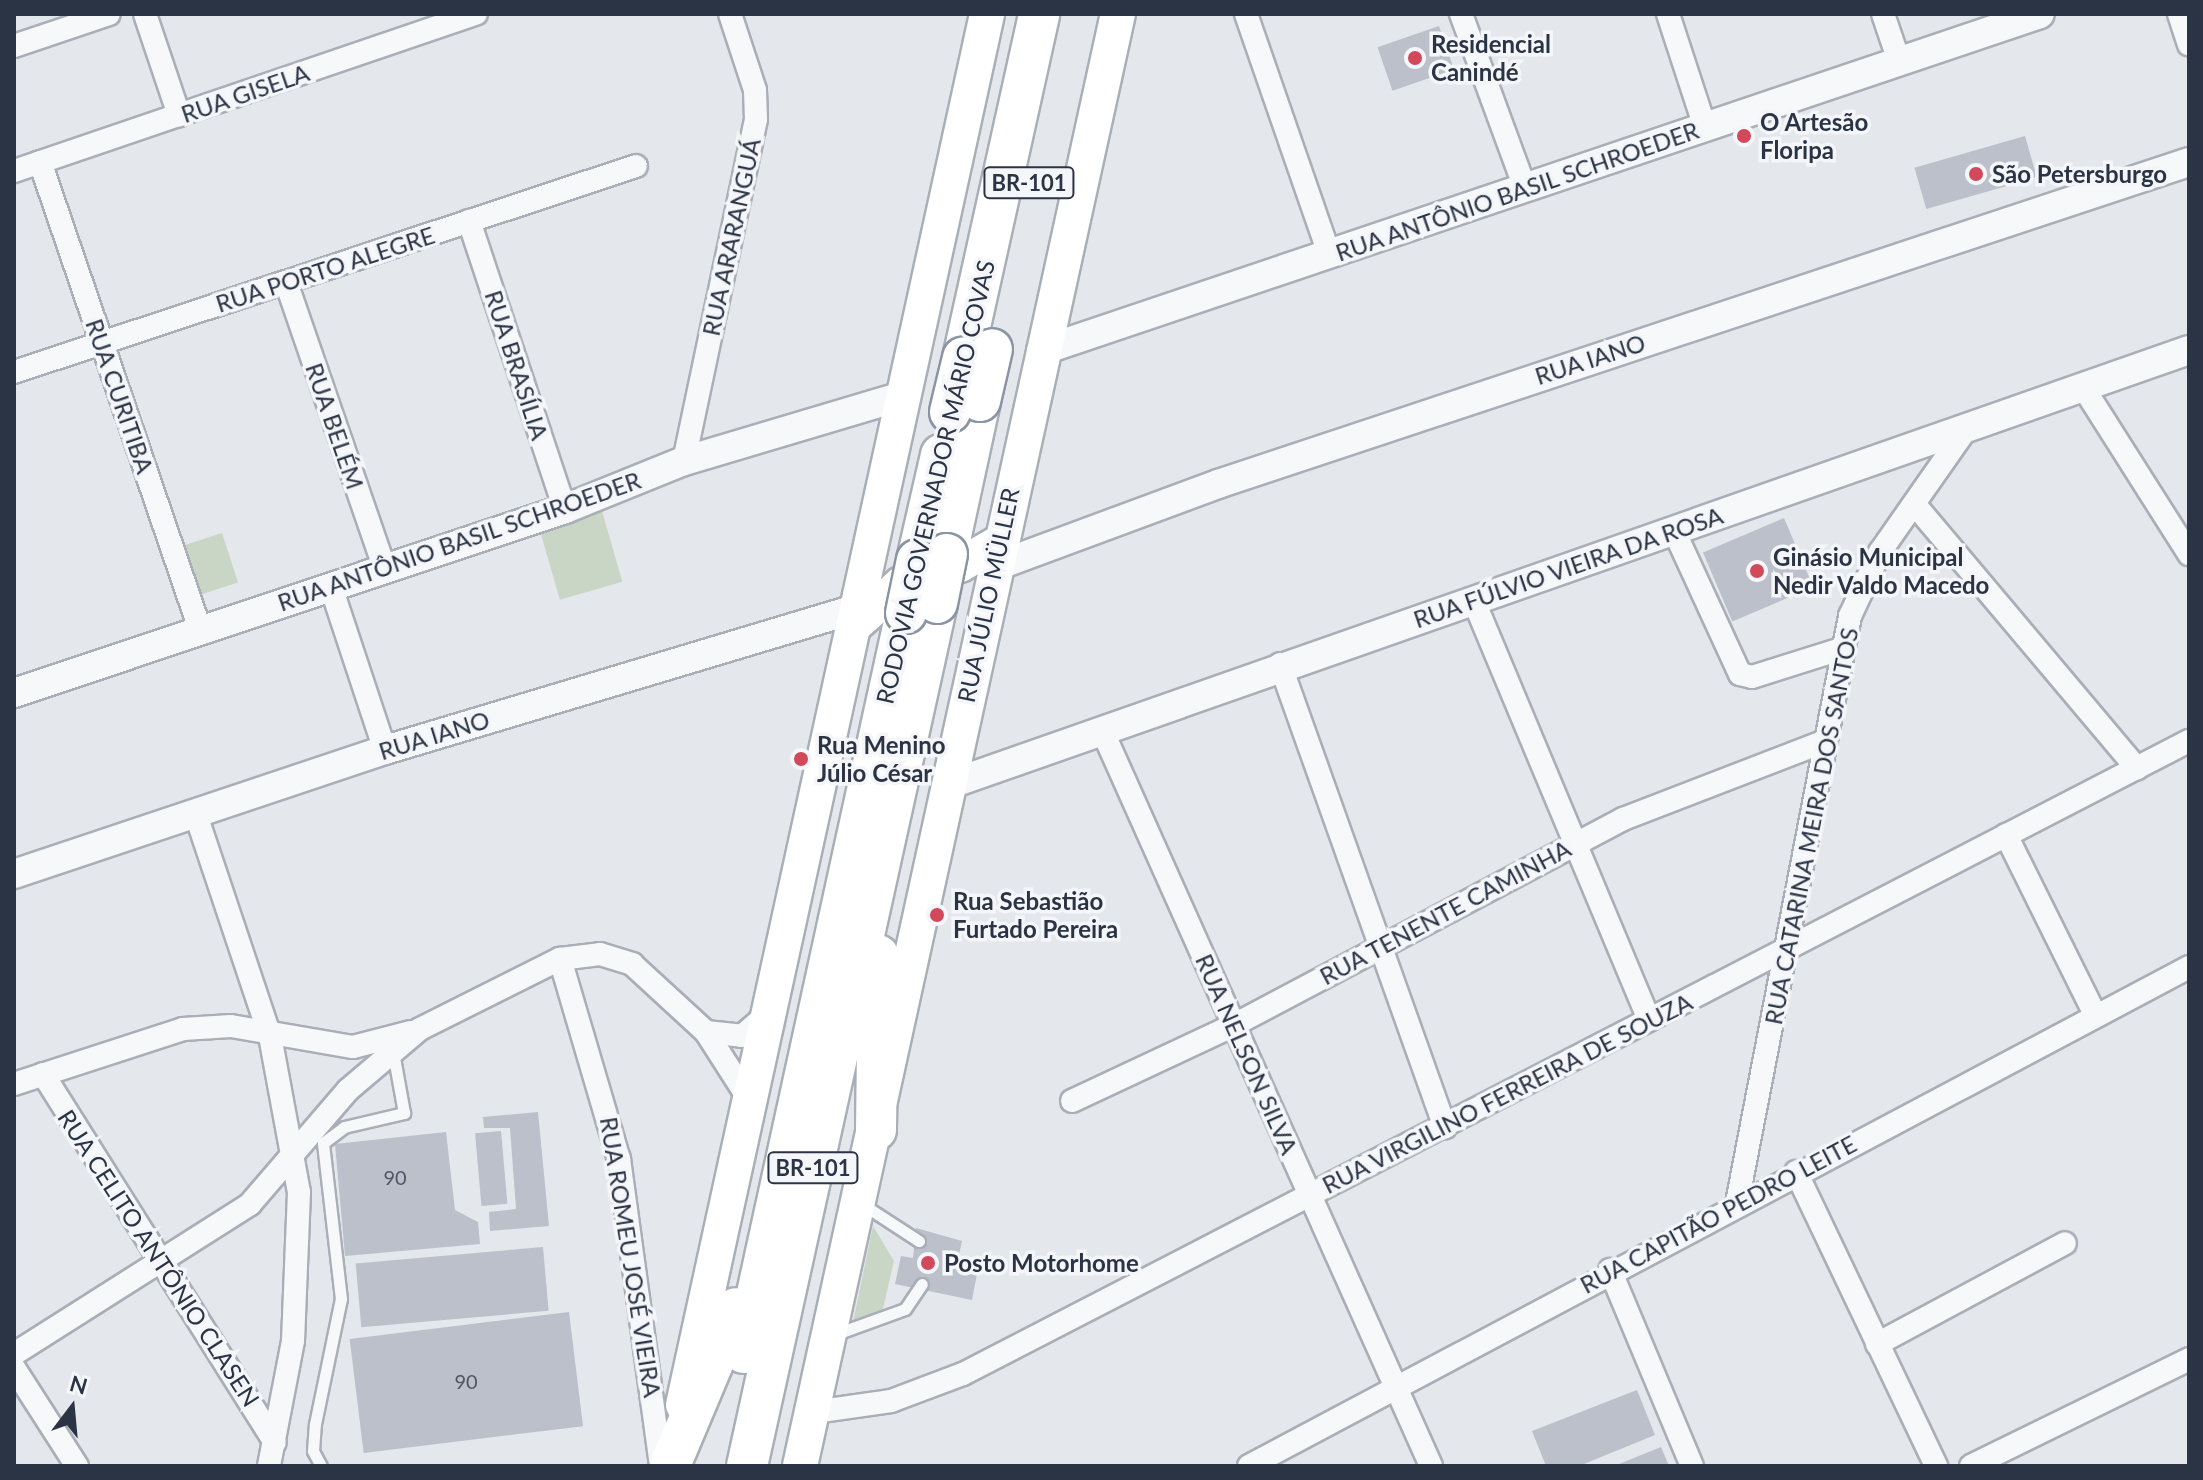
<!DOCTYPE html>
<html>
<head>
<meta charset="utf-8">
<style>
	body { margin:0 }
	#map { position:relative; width:2203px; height:1480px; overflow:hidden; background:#e4e7ec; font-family:Lato,sans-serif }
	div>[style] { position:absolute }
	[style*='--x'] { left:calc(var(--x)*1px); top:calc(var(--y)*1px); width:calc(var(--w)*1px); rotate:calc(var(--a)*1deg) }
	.green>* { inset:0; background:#c9d6c5; transform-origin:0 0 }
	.building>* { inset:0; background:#bbc0ca; transform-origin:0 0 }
	.roads { filter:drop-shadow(2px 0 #a9aeb7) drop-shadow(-2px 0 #a9aeb7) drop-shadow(0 2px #a9aeb7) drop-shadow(0 -2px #a9aeb7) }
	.service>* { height:11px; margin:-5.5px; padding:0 5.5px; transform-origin:5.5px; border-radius:5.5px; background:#f7f8fa }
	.minor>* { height:22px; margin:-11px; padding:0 11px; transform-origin:11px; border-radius:11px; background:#f7f8fa }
	.tertiary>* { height:28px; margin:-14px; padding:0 14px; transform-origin:14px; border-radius:14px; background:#f7f8fa }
	.primary>* { height:34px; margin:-17px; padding:0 17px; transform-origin:17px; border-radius:17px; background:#fff }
	.motorway>* { height:40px; margin:-20px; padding:0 20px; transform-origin:20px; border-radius:20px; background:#fff }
	.bridges { filter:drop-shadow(2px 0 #8b94a3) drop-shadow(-2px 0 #8b94a3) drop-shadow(0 2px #8b94a3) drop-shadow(0 -2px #8b94a3) }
	.motorway-bridge>* { height:40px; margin:-20px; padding:0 20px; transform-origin:20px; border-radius:20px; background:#fff }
	.dots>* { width:22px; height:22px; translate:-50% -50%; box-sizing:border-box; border:4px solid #f4f6f9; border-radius:50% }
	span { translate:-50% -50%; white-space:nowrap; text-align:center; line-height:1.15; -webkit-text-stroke:7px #f4f6f9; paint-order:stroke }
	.number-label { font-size:20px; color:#4f5766 }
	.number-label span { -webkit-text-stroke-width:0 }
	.shield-label span { padding:2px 6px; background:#f4f6f9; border:2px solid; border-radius:6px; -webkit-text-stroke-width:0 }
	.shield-label { font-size:22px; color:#2b3445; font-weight:700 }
	.poi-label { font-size:24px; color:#2b3445; font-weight:700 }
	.left { translate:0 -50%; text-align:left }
	.street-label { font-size:24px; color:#2b3445 }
	.frame { position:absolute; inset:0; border:16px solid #2b3445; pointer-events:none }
	.north { position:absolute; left:32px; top:1368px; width:80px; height:80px; -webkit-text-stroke:6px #f4f6f9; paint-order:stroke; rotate:16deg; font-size:22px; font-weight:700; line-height:32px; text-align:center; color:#2b3445 }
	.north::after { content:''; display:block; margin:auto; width:28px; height:36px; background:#2b3445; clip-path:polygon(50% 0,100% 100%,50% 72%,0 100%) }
</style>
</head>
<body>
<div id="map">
	<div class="green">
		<i style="left:600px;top:504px;width:81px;height:65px;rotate:74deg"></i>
		<i style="left:222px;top:533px;width:52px;height:42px;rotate:72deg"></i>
		<i style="clip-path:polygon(873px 1226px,894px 1261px,882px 1313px,853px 1322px)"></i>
	</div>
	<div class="building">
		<i style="left:1439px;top:26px;width:46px;height:65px;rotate:71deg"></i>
		<i style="left:2025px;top:136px;width:43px;height:115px;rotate:74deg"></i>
		<i style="left:1784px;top:518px;width:75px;height:88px;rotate:67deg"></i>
		<i style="clip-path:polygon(538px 1112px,549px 1226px,490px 1231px,489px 1212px,516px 1209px,510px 1128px,484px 1128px,483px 1117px)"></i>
		<i style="left:501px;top:1131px;width:73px;height:26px;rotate:85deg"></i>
		<i style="clip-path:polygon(446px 1132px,455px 1210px,478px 1222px,480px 1244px,345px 1256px,335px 1144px)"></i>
		<i style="clip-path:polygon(916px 1228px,962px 1241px,956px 1268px,977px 1274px,972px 1300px,895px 1284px,901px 1256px,913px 1258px)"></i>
		<i style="left:543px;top:1247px;width:64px;height:188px;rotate:85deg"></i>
		<i style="left:569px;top:1312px;width:115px;height:221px;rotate:83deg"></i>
		<i style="clip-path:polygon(1637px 1390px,1655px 1435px,1579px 1466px,1546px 1466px,1532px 1431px)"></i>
		<i style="clip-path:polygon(1661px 1447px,1669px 1466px,1614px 1466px)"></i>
	</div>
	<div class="roads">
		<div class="service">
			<i style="--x:862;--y:1204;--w:68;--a:33"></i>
			<i style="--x:836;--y:1334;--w:73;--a:-19.9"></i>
			<i style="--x:905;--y:1309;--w:30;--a:-56"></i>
			<i style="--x:321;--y:1466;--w:17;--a:-118"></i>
			<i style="--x:313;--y:1451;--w:27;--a:-86"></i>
			<i style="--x:315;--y:1424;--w:128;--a:-78.3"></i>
			<i style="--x:341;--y:1299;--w:157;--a:-96.6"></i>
			<i style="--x:323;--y:1143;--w:26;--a:-37"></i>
			<i style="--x:344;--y:1127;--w:62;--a:-13.1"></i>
			<i style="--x:404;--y:1113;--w:62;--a:-100.2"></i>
		</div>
		<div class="minor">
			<i style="--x:145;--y:14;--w:107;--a:71.4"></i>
			<i style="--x:1246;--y:14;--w:254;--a:70.9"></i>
			<i style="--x:1461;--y:14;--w:185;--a:69.8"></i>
			<i style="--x:1668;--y:14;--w:119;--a:71.9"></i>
			<i style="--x:1883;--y:14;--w:50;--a:71.2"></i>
			<i style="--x:2179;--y:14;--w:32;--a:72"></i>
			<i style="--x:14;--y:46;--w:100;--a:-18.6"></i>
			<i style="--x:40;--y:162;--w:495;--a:71.1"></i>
			<i style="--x:14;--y:171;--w:488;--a:-18.8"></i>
			<i style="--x:469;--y:221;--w:304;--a:71.6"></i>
			<i style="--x:286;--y:282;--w:304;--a:71"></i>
			<i style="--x:14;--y:372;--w:655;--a:-18.32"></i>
			<i style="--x:2083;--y:387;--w:198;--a:57.6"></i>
			<i style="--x:684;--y:461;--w:349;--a:-78.1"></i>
			<i style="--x:756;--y:119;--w:29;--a:-92"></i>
			<i style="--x:755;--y:90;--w:80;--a:-108.2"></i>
			<i style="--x:1916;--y:506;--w:343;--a:49.9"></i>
			<i style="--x:1676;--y:535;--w:153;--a:65.3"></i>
			<i style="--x:1740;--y:674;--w:12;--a:14"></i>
			<i style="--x:1752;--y:677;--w:96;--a:-17.5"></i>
			<i style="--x:331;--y:587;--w:172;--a:71.7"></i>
			<i style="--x:1473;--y:599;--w:456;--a:67.3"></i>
			<i style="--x:1280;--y:664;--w:492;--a:70.4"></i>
			<i style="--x:1102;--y:730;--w:806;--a:65.91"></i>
			<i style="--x:196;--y:815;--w:233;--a:71.5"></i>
			<i style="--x:270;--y:1036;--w:159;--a:79.5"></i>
			<i style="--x:299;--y:1192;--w:149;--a:92.3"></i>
			<i style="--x:293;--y:1341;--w:127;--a:100.9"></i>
			<i style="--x:2006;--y:835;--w:202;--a:63.6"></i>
			<i style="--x:560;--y:959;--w:209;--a:73.6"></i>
			<i style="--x:619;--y:1159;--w:310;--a:82.2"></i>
			<i style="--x:706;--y:1032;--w:36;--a:6"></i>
			<i style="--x:742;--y:1036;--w:29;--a:-41"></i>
			<i style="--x:43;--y:1074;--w:435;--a:57.8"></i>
			<i style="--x:14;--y:1084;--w:178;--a:-18"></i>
			<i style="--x:183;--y:1029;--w:48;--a:-3.6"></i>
			<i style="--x:231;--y:1026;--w:124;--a:9.8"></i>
			<i style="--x:353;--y:1047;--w:60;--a:-14.5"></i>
			<i style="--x:1072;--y:1101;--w:179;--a:-25.1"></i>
			<i style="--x:1234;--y:1025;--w:440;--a:-27.9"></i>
			<i style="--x:1623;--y:819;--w:217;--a:-21.1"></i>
			<i style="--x:1796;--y:1172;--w:326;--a:64.5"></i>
			<i style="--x:1737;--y:1203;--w:598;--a:-79.1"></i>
			<i style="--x:1850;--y:616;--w:71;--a:-64.9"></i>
			<i style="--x:1880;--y:552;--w:146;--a:-55"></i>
			<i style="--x:1610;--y:1270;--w:212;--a:67.3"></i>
			<i style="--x:1877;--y:1344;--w:213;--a:-28.2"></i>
			<i style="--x:14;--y:1354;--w:280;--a:-32.4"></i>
			<i style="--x:250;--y:1204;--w:150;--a:-49.3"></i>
			<i style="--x:348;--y:1090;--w:94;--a:-40.3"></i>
			<i style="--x:420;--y:1029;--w:157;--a:-26.6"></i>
			<i style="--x:560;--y:959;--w:40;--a:-7.1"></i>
			<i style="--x:600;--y:954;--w:34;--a:17"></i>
			<i style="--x:632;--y:964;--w:100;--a:42.6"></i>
			<i style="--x:706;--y:1032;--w:76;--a:57.4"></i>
			<i style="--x:14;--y:1368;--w:117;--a:57.3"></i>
			<i style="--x:814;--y:1412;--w:78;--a:-8.1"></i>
			<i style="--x:891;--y:1401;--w:77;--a:-20.6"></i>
			<i style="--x:963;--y:1374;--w:1380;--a:-27.31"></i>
			<i style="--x:1249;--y:1466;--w:1064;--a:-27.96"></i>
			<i style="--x:1971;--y:1466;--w:243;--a:-26.1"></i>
		</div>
		<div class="tertiary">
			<i style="--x:1041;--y:351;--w:1054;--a:-18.64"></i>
			<i style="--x:994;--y:567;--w:239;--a:-20.3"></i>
			<i style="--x:1218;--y:484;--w:1023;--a:-18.35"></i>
			<i style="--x:14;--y:693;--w:581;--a:-18.47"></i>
			<i style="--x:565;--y:509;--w:128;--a:-22"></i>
			<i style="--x:684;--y:461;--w:232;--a:-16.6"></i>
			<i style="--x:948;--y:785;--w:1315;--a:-19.32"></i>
			<i style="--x:14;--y:874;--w:391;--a:-18.5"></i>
			<i style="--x:385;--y:750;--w:495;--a:-16.7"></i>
		</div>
		<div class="primary">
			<i style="--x:855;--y:625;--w:62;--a:-41.7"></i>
			<i style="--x:901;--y:584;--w:62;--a:-17.9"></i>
			<i style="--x:960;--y:565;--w:46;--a:-29.9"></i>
			<i style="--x:683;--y:1405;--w:1424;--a:-77.67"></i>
			<i style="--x:800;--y:1466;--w:1486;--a:-77.65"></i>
		</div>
		<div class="motorway">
			<i style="--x:963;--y:358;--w:352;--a:-77.5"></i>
			<i style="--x:947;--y:554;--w:157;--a:-77.8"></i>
			<i style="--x:917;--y:560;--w:108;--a:-77.1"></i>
			<i style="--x:876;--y:1130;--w:175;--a:-89.3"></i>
			<i style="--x:744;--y:1353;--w:758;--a:-77.65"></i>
			<i style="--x:671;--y:1463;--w:168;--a:-67.2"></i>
			<i style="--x:747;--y:1466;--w:884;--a:-77.58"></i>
		</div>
	</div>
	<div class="bridges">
		<div class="motorway-bridge">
			<i style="--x:980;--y:401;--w:53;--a:-77"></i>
			<i style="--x:950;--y:412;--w:56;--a:-76.5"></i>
			<i style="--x:937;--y:603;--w:50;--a:-78.5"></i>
			<i style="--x:906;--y:613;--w:54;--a:-78.3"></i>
		</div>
	</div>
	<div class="dots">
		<i style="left:1415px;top:58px;background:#d1495b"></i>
		<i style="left:1744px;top:136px;background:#d1495b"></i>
		<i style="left:1976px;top:174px;background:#d1495b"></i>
		<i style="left:1757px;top:571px;background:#d1495b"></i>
		<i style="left:801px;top:759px;background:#d1495b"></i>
		<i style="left:937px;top:915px;background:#d1495b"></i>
		<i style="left:928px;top:1263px;background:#d1495b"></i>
	</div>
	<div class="number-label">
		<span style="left:395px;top:1177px">90</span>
		<span style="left:466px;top:1381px">90</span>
	</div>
	<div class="shield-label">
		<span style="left:1029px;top:183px">BR-101</span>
		<span style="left:813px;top:1168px">BR-101</span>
	</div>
	<div class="poi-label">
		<span class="left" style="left:1431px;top:58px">Residencial<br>Canindé</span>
		<span class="left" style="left:1760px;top:136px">O Artesão<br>Floripa</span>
		<span class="left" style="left:1992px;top:174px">São Petersburgo</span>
		<span class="left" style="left:1773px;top:571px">Ginásio Municipal<br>Nedir Valdo Macedo</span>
		<span class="left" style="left:817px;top:759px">Rua Menino<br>Júlio César</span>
		<span class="left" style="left:953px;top:915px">Rua Sebastião<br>Furtado Pereira</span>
		<span class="left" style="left:944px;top:1263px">Posto Motorhome</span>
	</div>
	<div class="street-label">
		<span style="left:245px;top:93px;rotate:-19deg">RUA GISELA</span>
		<span style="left:1517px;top:191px;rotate:-19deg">RUA ANTÔNIO BASIL SCHROEDER</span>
		<span style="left:731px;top:237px;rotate:-78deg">RUA ARARANGUÁ</span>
		<span style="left:325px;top:269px;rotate:-18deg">RUA PORTO ALEGRE</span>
		<span style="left:1590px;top:359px;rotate:-18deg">RUA IANO</span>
		<span style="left:517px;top:365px;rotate:72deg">RUA BRASÍLIA</span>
		<span style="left:120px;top:396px;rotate:71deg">RUA CURITIBA</span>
		<span style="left:335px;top:426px;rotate:71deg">RUA BELÉM</span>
		<span style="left:935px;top:482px;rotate:-77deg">RODOVIA GOVERNADOR MÁRIO COVAS</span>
		<span style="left:459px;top:541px;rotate:-19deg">RUA ANTÔNIO BASIL SCHROEDER</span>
		<span style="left:1568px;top:567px;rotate:-19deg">RUA FÚLVIO VIEIRA DA ROSA</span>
		<span style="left:988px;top:595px;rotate:-78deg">RUA JÚLIO MÜLLER</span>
		<span style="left:434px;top:735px;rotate:-17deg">RUA IANO</span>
		<span style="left:1811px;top:826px;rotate:-79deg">RUA CATARINA MEIRA DOS SANTOS</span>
		<span style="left:1445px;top:912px;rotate:-28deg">RUA TENENTE CAMINHA</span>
		<span style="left:1247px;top:1054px;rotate:66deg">RUA NELSON SILVA</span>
		<span style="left:1507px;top:1093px;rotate:-27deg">RUA VIRGILINO FERREIRA DE SOUZA</span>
		<span style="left:1718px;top:1214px;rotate:-28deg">RUA CAPITÃO PEDRO LEITE</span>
		<span style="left:631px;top:1257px;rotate:81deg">RUA ROMEU JOSÉ VIEIRA</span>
		<span style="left:159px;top:1258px;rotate:57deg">RUA CELITO ANTÔNIO CLASEN</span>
	</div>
	<div class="frame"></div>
	<div class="north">N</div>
</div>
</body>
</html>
